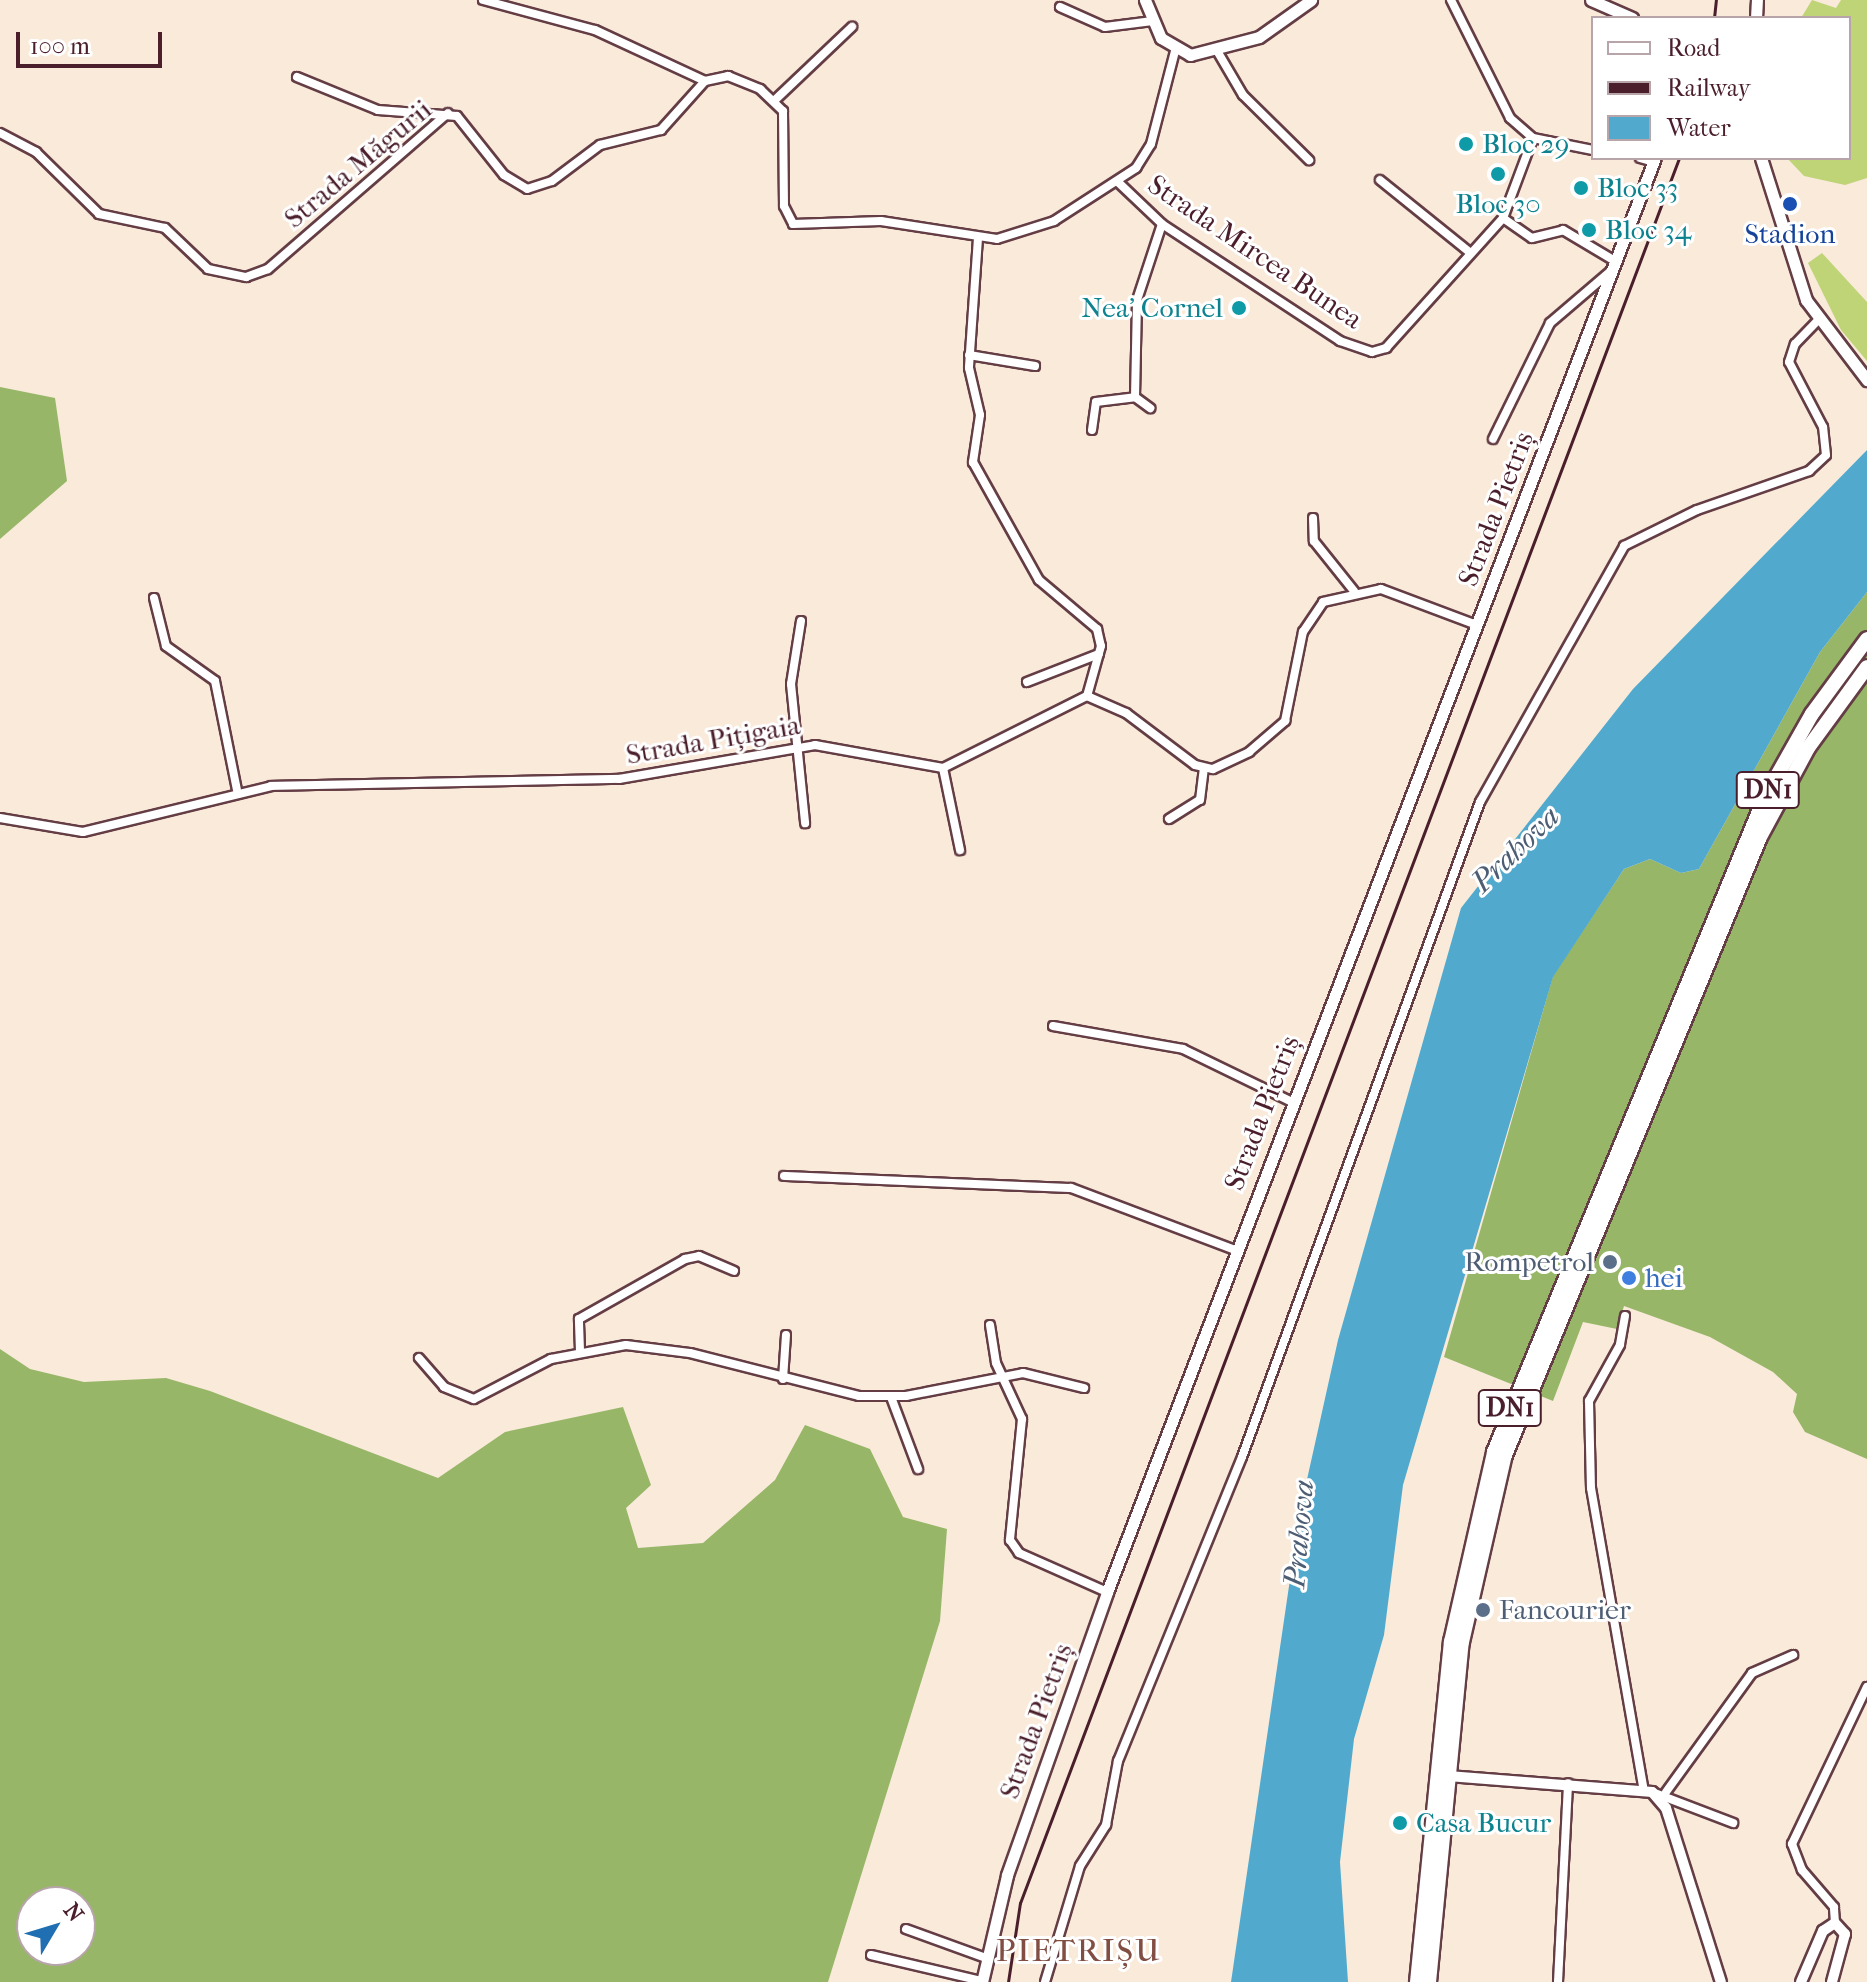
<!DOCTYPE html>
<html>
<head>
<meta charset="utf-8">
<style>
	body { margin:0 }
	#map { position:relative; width:1867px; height:1982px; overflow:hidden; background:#f9eada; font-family:"IM FELL French Canon",serif }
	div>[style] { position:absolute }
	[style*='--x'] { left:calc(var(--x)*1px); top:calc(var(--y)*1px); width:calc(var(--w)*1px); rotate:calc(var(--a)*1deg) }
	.green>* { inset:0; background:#bfd477 }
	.forest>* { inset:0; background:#97b668 }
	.water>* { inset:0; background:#51aace }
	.roads { filter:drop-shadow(2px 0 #643d45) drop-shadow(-2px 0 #643d45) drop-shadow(0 2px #643d45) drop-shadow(0 -2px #643d45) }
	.minor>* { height:8px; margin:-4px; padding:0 4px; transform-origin:4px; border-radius:4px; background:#fff }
	.tertiary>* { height:10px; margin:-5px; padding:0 5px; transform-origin:5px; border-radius:5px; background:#fff }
	.secondary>* { height:11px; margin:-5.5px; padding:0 5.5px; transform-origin:5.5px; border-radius:5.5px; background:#fff }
	.trunk>* { height:14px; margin:-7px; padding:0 7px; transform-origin:7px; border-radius:7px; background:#fff }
	.rail>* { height:3px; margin:-1.5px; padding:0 1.5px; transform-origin:1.5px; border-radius:1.5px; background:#4a1f2b }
	.dots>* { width:22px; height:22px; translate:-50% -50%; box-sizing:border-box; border:4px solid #fff; border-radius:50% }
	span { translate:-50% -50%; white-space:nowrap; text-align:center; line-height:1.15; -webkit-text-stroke:6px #fff; paint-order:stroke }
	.shield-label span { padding:2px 6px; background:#fff; border:2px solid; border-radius:6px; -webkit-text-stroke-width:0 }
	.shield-label { font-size:26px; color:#4a1f2b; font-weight:700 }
	.culture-label { font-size:28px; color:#0d838f }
	.left { translate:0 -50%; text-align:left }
	.right { translate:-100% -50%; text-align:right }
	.street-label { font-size:28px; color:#4a1f2b }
	.transit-label { font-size:28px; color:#164399 }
	.service-label { font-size:28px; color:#4e5e75 }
	.shop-label { font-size:28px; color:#366cbe }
	.water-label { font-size:30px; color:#4d5e74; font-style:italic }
	.quarter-label { font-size:32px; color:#824e43; letter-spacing:2px }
	.legend { position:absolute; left:1591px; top:16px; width:260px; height:144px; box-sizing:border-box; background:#fff; border:2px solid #b7a5aa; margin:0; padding:10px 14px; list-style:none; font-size:24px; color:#4a1f2b }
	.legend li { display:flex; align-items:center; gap:16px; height:40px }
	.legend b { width:40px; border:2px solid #b7a5aa }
	.north { position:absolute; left:16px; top:1886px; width:80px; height:80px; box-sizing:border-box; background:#fff; border:2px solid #b7a5aa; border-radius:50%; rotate:52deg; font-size:22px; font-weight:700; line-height:32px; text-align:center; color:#4a1f2b }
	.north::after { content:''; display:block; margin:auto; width:28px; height:36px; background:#1f6fb2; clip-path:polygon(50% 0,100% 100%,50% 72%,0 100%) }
	.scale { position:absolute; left:16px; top:32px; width:146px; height:36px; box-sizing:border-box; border:4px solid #4a1f2b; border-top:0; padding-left:10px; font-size:24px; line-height:28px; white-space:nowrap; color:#4a1f2b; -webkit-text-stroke:6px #fff; paint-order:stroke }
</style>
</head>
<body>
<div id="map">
	<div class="green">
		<i style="clip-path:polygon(1812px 0,1836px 8px,1841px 0,1867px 0,1867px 178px,1845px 185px,1804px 176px,1787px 158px,1849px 158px,1849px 18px,1801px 18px)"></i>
		<i style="clip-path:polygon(1822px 253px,1867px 302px,1867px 361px,1841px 330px,1808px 263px)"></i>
	</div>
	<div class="forest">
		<i style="clip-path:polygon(0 387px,55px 398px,67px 481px,0 539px)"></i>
		<i style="clip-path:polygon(1867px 592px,1867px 1459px,1805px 1432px,1793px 1412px,1797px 1394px,1773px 1372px,1710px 1337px,1624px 1306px,1617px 1329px,1583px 1322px,1553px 1401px,1444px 1357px,1553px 976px,1624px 869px,1650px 859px,1681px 873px,1699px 869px,1820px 652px)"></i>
		<i style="clip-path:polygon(evenodd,0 1349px,30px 1369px,84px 1382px,166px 1378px,210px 1391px,438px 1478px,505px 1432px,623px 1407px,651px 1485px,626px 1508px,638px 1548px,703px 1543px,775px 1480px,805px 1425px,870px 1449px,903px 1517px,947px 1529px,940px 1621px,828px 1982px,0 1982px,0 1349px,80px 1902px,80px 1950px,32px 1950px,32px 1902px,80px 1902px)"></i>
	</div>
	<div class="water">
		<i style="clip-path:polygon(1867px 450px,1867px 592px,1820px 652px,1699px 869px,1681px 873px,1650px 859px,1624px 869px,1553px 977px,1403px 1485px,1384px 1635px,1354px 1739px,1340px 1862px,1348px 1982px,1231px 1982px,1300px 1511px,1338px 1340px,1461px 908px,1633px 689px)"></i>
	</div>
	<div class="roads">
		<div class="minor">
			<i style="--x:483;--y:0;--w:116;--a:15"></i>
			<i style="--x:595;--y:30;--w:121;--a:24.9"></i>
			<i style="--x:1451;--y:0;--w:132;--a:63.4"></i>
			<i style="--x:1510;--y:118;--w:30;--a:41"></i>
			<i style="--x:1533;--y:138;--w:61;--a:11.3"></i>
			<i style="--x:1060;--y:7;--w:49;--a:24"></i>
			<i style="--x:1105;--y:27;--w:48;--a:-7.1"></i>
			<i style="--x:1216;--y:49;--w:53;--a:59.6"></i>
			<i style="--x:1243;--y:95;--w:93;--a:44.6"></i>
			<i style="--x:297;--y:77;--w:87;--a:22.2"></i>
			<i style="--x:378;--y:110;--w:79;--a:4.3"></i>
			<i style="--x:457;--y:116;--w:75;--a:51.5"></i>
			<i style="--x:504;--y:175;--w:27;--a:31"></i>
			<i style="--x:527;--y:189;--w:26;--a:-18"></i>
			<i style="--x:552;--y:181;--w:60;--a:-36.9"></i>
			<i style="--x:600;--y:145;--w:63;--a:-13.8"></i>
			<i style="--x:661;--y:130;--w:66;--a:-48.1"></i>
			<i style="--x:705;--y:81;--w:24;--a:-12"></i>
			<i style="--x:728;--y:76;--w:35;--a:22"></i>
			<i style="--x:760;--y:89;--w:32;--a:44"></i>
			<i style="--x:783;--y:111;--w:95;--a:89.4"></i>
			<i style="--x:784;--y:206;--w:20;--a:63"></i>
			<i style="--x:793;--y:224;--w:88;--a:-2"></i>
			<i style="--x:881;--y:221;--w:117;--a:8.8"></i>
			<i style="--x:997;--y:239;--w:60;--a:-17.5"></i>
			<i style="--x:1054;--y:221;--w:98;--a:-32.9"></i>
			<i style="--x:1136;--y:168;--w:28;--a:-58"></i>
			<i style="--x:1151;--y:144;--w:96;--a:-75.5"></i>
			<i style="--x:776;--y:99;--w:105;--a:-43.5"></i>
			<i style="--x:0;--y:133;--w:41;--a:27.8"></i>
			<i style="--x:36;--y:152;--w:88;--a:44.5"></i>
			<i style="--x:99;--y:214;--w:67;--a:12"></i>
			<i style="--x:165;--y:228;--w:59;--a:43.6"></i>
			<i style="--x:208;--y:269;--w:39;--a:12"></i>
			<i style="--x:246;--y:277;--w:23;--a:-20"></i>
			<i style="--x:268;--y:269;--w:238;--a:-40.9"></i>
			<i style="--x:1640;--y:158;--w:15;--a:16"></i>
			<i style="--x:1380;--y:180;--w:113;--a:38.9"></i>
			<i style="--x:1119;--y:183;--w:59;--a:43.6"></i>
			<i style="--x:1162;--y:224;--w:213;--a:33.3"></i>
			<i style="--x:1340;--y:341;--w:34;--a:19"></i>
			<i style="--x:1372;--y:352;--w:15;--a:-16"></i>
			<i style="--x:1386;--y:348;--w:175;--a:-48"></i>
			<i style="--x:1503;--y:218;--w:85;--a:-69.4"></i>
			<i style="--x:1503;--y:218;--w:35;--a:35"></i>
			<i style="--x:1532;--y:238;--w:32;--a:-14"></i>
			<i style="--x:1563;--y:230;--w:61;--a:30.8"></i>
			<i style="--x:978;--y:238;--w:130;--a:94"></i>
			<i style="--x:969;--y:368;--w:48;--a:76.8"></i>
			<i style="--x:980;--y:415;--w:48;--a:98.5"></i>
			<i style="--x:973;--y:462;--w:135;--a:60.8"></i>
			<i style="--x:1039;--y:580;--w:76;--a:40.2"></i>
			<i style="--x:1097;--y:629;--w:17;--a:77"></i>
			<i style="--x:1101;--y:646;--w:52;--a:105.6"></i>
			<i style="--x:969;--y:355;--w:67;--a:9.5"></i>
			<i style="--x:1135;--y:397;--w:97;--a:-88.8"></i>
			<i style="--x:1137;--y:300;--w:80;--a:-71.8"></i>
			<i style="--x:1092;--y:430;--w:28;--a:-82"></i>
			<i style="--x:1096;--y:402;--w:39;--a:-7"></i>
			<i style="--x:1135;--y:397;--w:19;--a:36"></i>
			<i style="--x:1493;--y:439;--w:129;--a:-63.8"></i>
			<i style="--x:1550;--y:323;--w:82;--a:-40.5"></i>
			<i style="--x:1313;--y:518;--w:23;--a:88"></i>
			<i style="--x:1314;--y:541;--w:64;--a:51.3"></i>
			<i style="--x:154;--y:598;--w:49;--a:76"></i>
			<i style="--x:166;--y:646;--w:60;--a:35.5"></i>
			<i style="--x:215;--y:681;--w:111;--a:78.6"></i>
			<i style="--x:801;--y:621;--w:64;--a:99"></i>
			<i style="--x:791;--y:684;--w:140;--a:84.2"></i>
			<i style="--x:1027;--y:682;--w:77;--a:-21.3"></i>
			<i style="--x:943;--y:768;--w:84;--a:78.3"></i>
			<i style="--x:0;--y:818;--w:84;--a:9.6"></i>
			<i style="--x:83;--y:832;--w:194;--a:-13.7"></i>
			<i style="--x:271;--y:786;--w:348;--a:-1.2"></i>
			<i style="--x:619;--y:779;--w:199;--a:-9.8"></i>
			<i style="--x:815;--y:745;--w:130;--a:10.2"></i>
			<i style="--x:943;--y:768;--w:161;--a:-26.6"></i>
			<i style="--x:1087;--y:696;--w:43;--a:23.6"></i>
			<i style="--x:1126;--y:713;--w:86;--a:37"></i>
			<i style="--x:1195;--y:765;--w:18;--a:13"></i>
			<i style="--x:1213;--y:769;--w:40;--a:-25"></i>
			<i style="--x:1249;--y:752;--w:48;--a:-40.7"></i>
			<i style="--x:1285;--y:721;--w:91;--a:-78.6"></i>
			<i style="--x:1303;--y:632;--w:36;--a:-56"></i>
			<i style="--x:1323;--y:602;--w:59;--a:-12.6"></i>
			<i style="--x:1381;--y:589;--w:103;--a:20.6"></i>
			<i style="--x:1169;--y:819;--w:36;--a:-32"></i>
			<i style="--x:1200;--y:800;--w:32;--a:-83"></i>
			<i style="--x:1053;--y:1026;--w:132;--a:10"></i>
			<i style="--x:1183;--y:1049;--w:121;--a:25.9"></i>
			<i style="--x:784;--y:1176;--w:287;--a:2.4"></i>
			<i style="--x:1071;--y:1188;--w:175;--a:20.7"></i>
			<i style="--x:1625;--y:1316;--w:29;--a:100"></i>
			<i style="--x:1620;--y:1345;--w:64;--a:119"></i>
			<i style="--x:1589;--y:1401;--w:87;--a:88.7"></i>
			<i style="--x:1591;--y:1488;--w:303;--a:80.1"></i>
			<i style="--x:990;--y:1325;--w:38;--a:81"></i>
			<i style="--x:996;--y:1363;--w:62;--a:65.1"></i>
			<i style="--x:1022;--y:1419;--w:122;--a:95.7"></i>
			<i style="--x:1010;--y:1540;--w:16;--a:55"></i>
			<i style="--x:1019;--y:1553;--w:96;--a:23.9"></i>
			<i style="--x:580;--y:1351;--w:32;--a:-92"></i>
			<i style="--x:579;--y:1319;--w:122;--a:-29.5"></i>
			<i style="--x:685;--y:1259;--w:14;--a:-12"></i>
			<i style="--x:699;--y:1256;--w:38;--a:23"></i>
			<i style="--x:419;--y:1358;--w:38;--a:49"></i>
			<i style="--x:444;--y:1387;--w:32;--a:22"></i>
			<i style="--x:474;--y:1399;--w:87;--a:-27.5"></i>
			<i style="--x:551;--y:1359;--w:76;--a:-10.6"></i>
			<i style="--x:626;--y:1345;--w:64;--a:7.1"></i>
			<i style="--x:690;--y:1353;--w:174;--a:14.3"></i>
			<i style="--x:859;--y:1396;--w:47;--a:0"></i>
			<i style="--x:906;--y:1396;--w:119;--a:-11.1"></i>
			<i style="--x:1023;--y:1373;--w:63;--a:13.8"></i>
			<i style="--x:783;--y:1379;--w:44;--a:-86.1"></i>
			<i style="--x:891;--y:1397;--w:77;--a:69.4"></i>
			<i style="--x:1652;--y:1792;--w:87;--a:20.9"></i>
			<i style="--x:1666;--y:1792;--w:147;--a:-54.1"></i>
			<i style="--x:1752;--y:1673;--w:45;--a:-23.7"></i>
			<i style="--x:1835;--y:1923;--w:16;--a:-94"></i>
			<i style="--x:1834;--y:1907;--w:49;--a:-130.9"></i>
			<i style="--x:1802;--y:1870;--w:28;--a:-111"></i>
			<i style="--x:1792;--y:1844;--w:174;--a:-64.5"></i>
			<i style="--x:906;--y:1929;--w:85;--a:19.9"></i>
			<i style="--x:871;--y:1955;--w:114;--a:13.2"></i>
			<i style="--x:1045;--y:1982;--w:121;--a:-73.2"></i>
			<i style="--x:1080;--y:1866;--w:49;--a:-57.6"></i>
			<i style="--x:1106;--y:1825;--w:65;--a:-79.4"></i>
			<i style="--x:1118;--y:1761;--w:328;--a:-67.8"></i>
			<i style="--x:1242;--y:1457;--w:697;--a:-70.03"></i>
			<i style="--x:1480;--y:802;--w:294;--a:-60.6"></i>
			<i style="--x:1624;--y:546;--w:81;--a:-26.3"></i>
			<i style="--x:1697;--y:510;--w:119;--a:-19.2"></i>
			<i style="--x:1809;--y:471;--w:23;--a:-43"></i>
			<i style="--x:1826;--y:455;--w:28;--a:-96"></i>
			<i style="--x:1823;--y:427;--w:73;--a:-117.6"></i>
			<i style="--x:1789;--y:362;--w:19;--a:-72"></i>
			<i style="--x:1795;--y:344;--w:32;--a:-46"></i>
			<i style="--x:1558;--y:1982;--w:199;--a:-87.1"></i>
		</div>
		<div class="tertiary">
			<i style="--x:1448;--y:1776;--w:205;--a:4.5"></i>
			<i style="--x:1652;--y:1792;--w:21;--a:49"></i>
			<i style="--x:1666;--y:1808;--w:182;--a:72.5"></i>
			<i style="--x:1801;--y:1982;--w:56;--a:-66.7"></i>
			<i style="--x:1823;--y:1931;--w:14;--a:-34"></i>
			<i style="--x:1835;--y:1923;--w:15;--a:48"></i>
			<i style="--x:1845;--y:1934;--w:50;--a:105.2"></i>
		</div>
		<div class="secondary">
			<i style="--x:1145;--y:0;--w:41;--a:67.2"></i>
			<i style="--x:1161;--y:38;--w:34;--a:30"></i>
			<i style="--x:1190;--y:55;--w:71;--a:-14.6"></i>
			<i style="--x:1259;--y:37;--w:64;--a:-35.4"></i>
			<i style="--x:1591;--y:0;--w:45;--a:23.7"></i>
			<i style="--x:1756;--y:18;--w:18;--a:-87"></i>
			<i style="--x:1761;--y:158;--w:149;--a:72.4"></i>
			<i style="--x:1806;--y:300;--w:101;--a:52.7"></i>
			<i style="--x:982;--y:1982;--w:110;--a:-76.8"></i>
			<i style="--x:1007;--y:1875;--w:300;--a:-70.5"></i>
			<i style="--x:1107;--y:1592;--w:1535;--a:-69.09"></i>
		</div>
		<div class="trunk">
			<i style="--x:1417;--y:1982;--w:342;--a:-84.3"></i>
			<i style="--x:1451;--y:1642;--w:195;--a:-77.2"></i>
			<i style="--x:1494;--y:1452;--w:709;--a:-67.52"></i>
			<i style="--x:1765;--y:797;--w:95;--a:-60.5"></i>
			<i style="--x:1812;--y:714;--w:93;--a:-53.7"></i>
			<i style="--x:1429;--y:1982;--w:342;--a:-84.5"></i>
			<i style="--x:1462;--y:1642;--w:192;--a:-77.1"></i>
			<i style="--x:1505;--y:1455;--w:669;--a:-67.58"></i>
			<i style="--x:1760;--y:837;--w:101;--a:-61.7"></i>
			<i style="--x:1808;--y:748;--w:100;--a:-53.9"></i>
		</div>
	</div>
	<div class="rail">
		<i style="--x:1714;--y:18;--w:18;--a:-84"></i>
		<i style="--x:1008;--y:1982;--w:80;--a:-81.4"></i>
		<i style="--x:1020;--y:1903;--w:1865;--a:-69.31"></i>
	</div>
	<div class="dots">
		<i style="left:1466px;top:144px;background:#0f9aa8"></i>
		<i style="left:1498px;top:174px;background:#0f9aa8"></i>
		<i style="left:1581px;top:188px;background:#0f9aa8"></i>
		<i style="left:1790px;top:204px;background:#1a4fb4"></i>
		<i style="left:1589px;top:230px;background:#0f9aa8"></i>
		<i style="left:1239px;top:308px;background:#0f9aa8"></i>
		<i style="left:1610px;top:1262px;background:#5c6f8a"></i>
		<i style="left:1629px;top:1278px;background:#3f7fe0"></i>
		<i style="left:1483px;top:1610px;background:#5c6f8a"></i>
		<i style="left:1400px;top:1823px;background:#0f9aa8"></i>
	</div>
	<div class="shield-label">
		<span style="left:1768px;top:790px">DN1</span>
		<span style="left:1510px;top:1408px">DN1</span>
	</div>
	<div class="culture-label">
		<span class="left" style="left:1482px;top:144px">Bloc 29</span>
		<span class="left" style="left:1597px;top:188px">Bloc 33</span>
		<span style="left:1498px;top:204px">Bloc 30</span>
		<span class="left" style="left:1605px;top:230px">Bloc 34</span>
		<span class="right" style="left:1223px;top:308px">Nea' Cornel</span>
		<span class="left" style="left:1416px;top:1823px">Casa Bucur</span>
	</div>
	<div class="street-label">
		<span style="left:358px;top:164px;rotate:-40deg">Strada Măgurii</span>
		<span style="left:1255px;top:252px;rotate:34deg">Strada Mircea Bunea</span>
		<span style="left:1496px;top:509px;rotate:-69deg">Strada Pietriș</span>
		<span style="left:713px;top:740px;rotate:-10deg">Strada Pițigaia</span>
		<span style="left:1262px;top:1113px;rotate:-69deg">Strada Pietriș</span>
		<span style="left:1036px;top:1721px;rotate:-70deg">Strada Pietriș</span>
	</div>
	<div class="transit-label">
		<span style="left:1790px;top:234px">Stadion</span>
	</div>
	<div class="service-label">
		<span class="right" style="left:1594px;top:1262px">Rompetrol</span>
		<span class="left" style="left:1499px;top:1610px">Fancourier</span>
	</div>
	<div class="shop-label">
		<span class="left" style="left:1645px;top:1278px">hei</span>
	</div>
	<div class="water-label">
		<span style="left:1516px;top:850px;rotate:-44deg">Prahova</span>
		<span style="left:1300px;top:1534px;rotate:-85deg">Prahova</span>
	</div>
	<div class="quarter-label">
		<span style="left:1079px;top:1951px">PIETRIȘU</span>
	</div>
	<ul class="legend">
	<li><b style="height:10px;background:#fff"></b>Road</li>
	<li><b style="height:10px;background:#4a1f2b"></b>Railway</li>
	<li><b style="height:22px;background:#51aace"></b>Water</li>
	</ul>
	<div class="north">N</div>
	<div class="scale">100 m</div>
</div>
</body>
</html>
